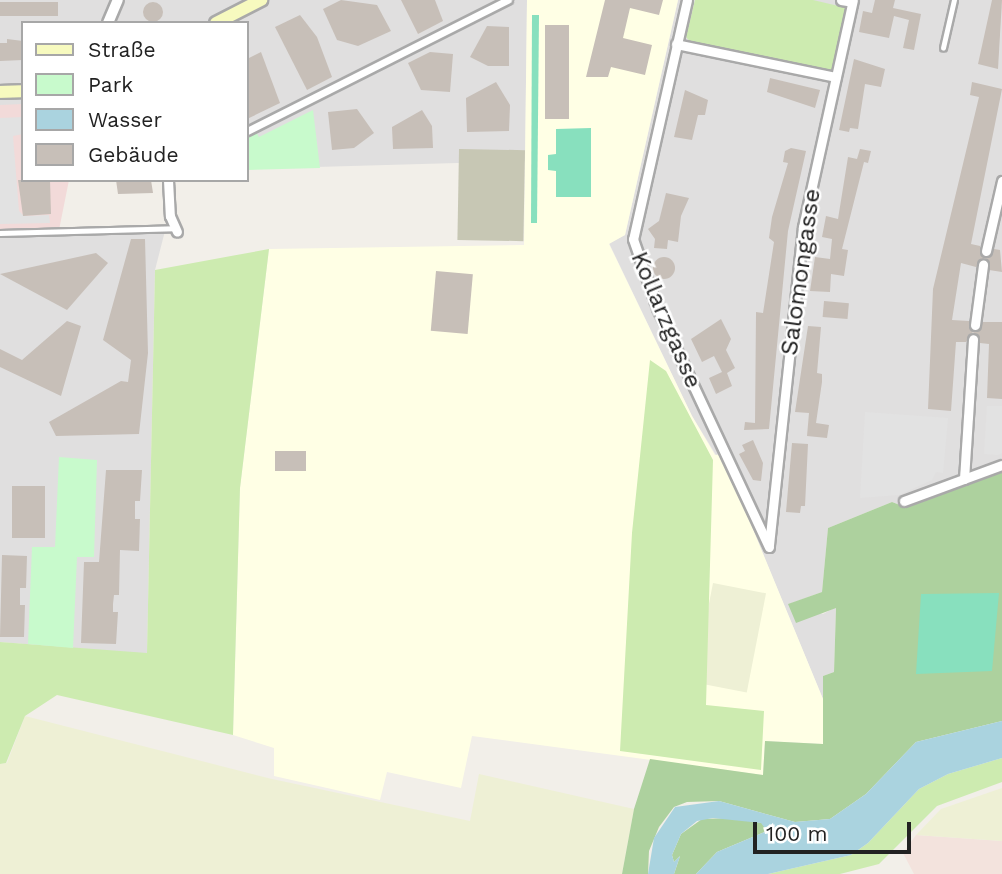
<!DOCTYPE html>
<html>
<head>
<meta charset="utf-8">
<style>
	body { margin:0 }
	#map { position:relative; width:1002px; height:874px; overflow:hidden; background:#f2efe9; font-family:"Work Sans",sans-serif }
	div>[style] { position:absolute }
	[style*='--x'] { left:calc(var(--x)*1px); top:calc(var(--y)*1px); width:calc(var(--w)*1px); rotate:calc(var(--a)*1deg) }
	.residential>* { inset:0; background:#e0dfdf }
	.commercial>* { inset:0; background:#f2dad9 }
	.education>* { inset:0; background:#ffffe5 }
	.military>* { inset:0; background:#f3e3dd }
	.construction>* { inset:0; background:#c7c7b4; transform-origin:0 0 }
	.farmland>* { inset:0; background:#eef0d5; transform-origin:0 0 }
	.grass>* { inset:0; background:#cdebb0 }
	.forest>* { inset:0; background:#add19e }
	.park>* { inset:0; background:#c8facc }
	.pitch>* { inset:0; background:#88e0be }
	.parking>* { inset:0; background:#e2e2e2 }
	.water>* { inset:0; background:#aad3df }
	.building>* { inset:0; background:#c7bfb8; transform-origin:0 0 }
	.round { border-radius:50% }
	.roads { filter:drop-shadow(2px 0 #a9a9a9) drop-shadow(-2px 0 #a9a9a9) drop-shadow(0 2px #a9a9a9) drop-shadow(0 -2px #a9a9a9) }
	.service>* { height:4.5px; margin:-2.25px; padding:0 2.25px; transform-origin:2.25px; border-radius:2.25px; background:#fff }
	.pedestrian>* { height:7px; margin:-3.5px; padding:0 3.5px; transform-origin:3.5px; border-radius:3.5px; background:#fff }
	.minor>* { height:9px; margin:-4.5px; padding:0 4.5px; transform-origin:4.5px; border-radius:4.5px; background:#fff }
	.tertiary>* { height:10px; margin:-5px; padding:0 5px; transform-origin:5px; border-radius:5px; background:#fff }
	.secondary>* { height:12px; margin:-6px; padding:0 6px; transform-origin:6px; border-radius:6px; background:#f7fabf }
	span { translate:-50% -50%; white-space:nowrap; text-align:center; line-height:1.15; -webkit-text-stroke:5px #fff; paint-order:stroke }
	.street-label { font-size:24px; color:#222 }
	.legend { position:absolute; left:21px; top:21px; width:228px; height:161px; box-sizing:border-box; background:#fff; border:2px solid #a7a7a7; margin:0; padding:9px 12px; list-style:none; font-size:21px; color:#222 }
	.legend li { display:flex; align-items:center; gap:14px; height:35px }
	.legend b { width:35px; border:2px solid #a7a7a7 }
	.scale { position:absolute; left:753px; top:822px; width:158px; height:32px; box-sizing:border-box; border:4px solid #222; border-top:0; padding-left:9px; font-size:21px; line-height:24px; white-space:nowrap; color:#222; -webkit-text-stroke:5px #fff; paint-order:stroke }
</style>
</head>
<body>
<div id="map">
	<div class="residential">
		<i style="clip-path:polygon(0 0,527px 0,525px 161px,247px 169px,247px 23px,23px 23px,23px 105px,0 105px)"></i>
		<i style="clip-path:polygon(678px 0,1002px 0,1002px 470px,905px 507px,892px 502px,828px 528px,822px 592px,789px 604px,823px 614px,836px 607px,834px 672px,823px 676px,823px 699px,722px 455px,716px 455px,692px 416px,609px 243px,625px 235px)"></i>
		<i style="clip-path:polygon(166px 227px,155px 270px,147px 654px,0 642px,0 236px)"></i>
	</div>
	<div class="commercial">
		<i style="clip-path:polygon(23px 104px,23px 180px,69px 180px,59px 230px,0 236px,0 105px)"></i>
	</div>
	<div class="education">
		<i style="clip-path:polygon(527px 0,678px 0,625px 235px,609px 244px,692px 416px,715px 455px,722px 454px,823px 699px,823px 744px,765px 741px,763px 775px,472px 736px,461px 788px,387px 772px,380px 800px,274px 776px,274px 748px,233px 735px,240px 488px,269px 249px,524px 245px)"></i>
	</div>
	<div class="military">
		<i style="clip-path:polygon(916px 835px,1002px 841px,1002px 874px,914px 874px,903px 853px)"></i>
	</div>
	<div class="construction">
		<i style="left:459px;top:149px;width:66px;height:91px;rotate:1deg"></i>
	</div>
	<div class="farmland">
		<i style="left:713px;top:583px;width:54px;height:101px;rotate:11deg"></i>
		<i style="clip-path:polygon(25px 716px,272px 779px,470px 821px,479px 774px,634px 809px,622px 874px,0 874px,0 764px,7px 763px)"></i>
		<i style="clip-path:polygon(1002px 788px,1002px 841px,916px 835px,941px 809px)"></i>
	</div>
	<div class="grass">
		<i style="clip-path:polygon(695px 0,813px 0,847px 8px,831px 73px,694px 46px,686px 37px)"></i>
		<i style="clip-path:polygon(269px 249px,240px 488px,233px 735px,57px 695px,25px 716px,6px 763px,0 764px,0 642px,147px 653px,155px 270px)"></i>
		<i style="clip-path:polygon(650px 360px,666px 371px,713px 460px,706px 705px,764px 711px,761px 770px,620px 751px,632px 533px)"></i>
		<i style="clip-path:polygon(1002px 758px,1002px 782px,937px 806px,879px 864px,840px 874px,768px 874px,851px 855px,868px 843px,919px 789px,948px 774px)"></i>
	</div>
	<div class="forest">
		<i style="clip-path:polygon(1002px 470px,1002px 721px,916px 742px,866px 794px,830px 819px,795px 822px,719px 801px,687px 802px,674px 807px,659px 827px,649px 851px,648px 874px,622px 874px,634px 809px,650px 759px,763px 775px,765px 741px,823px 744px,823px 676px,834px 672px,836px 608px,796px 623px,788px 604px,822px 592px,828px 528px,892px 502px,905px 507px)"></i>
		<i style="clip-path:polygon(731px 818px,762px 823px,767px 831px,717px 852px,696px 874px,674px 874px,680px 856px,674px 862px,672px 855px,681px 834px,702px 819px)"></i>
	</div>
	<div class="park">
		<i style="clip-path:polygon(313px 110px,320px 168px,247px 170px,247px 136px,256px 132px,259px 137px)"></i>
		<i style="clip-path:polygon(59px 457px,97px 460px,94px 557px,77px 557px,73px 648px,28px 644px,32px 547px,55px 547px)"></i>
	</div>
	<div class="pitch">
		<i style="clip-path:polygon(532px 15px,539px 15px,537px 223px,531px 223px)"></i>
		<i style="clip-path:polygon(591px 128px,591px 197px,556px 197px,556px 171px,548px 170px,548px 155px,556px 154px,556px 129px)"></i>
		<i style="clip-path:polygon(999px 593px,992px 671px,916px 674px,921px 594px)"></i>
	</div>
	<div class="parking">
		<i style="clip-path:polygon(23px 117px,23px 134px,13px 136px,19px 211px,24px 216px,49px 215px,50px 223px,0 224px,0 118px)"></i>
		<i style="clip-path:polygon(987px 406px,1002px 406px,1002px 453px,998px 455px,984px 454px)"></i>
		<i style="clip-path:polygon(865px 412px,948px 418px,943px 473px,936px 472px,932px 480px,899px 495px,860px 498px)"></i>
	</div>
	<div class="water">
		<i style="clip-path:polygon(1002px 721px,1002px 758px,948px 774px,919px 789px,868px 843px,851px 855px,768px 874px,696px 874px,717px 852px,767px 831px,761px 823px,713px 818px,697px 821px,681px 834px,672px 855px,674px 862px,680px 856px,674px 874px,648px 874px,654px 838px,675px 807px,719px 801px,795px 822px,830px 819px,866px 794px,916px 742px)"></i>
	</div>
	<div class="building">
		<i style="clip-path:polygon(341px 0,377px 5px,391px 31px,358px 46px,337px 40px,323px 9px)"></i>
		<i style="clip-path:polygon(401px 0,435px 0,443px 21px,418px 34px)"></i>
		<i style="clip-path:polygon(605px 0,663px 0,659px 15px,630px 8px,623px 38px,652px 45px,645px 75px,611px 67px,608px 77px,586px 77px)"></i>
		<i style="clip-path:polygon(875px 0,895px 0,893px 8px,921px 14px,914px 50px,903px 48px,909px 20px,894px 16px,889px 38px,859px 32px,863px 11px,872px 13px)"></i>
		<i style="clip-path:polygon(992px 0,1002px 0,998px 69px,978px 64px)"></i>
		<i style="left:58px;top:2px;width:14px;height:58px;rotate:90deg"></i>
		<i class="round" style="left:143px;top:2px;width:20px;height:20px"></i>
		<i style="clip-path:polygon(300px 15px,317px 37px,332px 77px,307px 90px,275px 27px)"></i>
		<i style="left:545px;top:25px;width:24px;height:94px"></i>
		<i style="clip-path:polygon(487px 26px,509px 27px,509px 66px,488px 66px,470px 57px)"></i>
		<i style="clip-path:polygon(7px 39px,23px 41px,23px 60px,0 61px,0 43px,7px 43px)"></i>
		<i style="clip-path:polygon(261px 52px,280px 103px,247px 119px,247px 59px)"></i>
		<i style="clip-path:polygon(430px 52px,453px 54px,450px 92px,421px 90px,408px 63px)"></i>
		<i style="clip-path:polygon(854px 59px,885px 69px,881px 87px,865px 84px,858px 129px,850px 128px,849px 132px,839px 130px)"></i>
		<i style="clip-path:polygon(770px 78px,820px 90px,815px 108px,767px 92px)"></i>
		<i style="clip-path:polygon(496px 82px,510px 105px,509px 131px,467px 132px,466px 98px)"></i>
		<i style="clip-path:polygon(972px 82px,1002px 89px,971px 244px,980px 246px,984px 258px,994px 249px,1000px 250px,1002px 272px,989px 270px,985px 258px,976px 267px,961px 263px,952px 320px,969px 321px,975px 332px,983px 322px,1002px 322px,1002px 399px,987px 398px,989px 344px,980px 343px,973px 332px,966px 342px,956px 342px,951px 411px,928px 409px,933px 289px,979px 97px,970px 95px)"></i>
		<i style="clip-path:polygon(685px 90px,708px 100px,705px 115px,698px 115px,692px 140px,674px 137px)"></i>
		<i style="clip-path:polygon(357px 109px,374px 133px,354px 148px,332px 150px,328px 112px)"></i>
		<i style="clip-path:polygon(422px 110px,432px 126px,433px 148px,393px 149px,392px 127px)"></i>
		<i style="clip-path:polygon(791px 148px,806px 151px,788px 231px,769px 429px,744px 430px,745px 422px,755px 423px,756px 312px,763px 313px,774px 242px,769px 238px,772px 217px,788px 163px,783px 162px,785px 151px)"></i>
		<i style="clip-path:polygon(860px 149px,871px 151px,868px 163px,864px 162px,842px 249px,848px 250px,844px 276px,831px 274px,830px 292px,810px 291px,815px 257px,830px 259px,832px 239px,822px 237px,826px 216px,838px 219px,848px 157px,857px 159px)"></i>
		<i style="clip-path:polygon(18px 180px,50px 180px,51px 214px,23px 216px)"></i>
		<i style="clip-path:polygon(116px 180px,151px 180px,153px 193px,118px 194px)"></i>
		<i style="clip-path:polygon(666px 193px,689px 198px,681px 216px,678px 242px,668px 240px,667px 249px,654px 248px,655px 239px,648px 229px,659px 221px)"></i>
		<i style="clip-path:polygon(131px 239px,145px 239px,148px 353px,139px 434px,56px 436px,49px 422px,121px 381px,128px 382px,131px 360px,103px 340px)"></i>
		<i style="clip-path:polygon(96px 253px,108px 263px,67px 310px,0 274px)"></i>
		<i class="round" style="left:653px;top:257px;width:22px;height:22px"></i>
		<i style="left:436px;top:271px;width:37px;height:60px;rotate:5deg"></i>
		<i style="left:824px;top:301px;width:25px;height:16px;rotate:5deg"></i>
		<i style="clip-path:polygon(721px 319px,731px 339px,726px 350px,735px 368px,727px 373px,732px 386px,716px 394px,709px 378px,722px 372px,714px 356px,702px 362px,691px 339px)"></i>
		<i style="clip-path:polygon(67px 321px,81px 326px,61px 396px,0 367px,0 349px,22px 360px)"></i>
		<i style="clip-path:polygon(808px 326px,821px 327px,817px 373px,822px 374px,822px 382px,816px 423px,829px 425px,827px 438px,807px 436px,809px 413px,795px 412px)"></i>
		<i style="clip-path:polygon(753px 440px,763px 463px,761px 481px,753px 480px,739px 454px,745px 451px,742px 445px)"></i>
		<i style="clip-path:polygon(792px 443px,808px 444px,805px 506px,801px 506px,800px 513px,786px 512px)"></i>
		<i style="left:275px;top:451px;width:31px;height:20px"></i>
		<i style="clip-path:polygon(106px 470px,142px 470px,140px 501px,135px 501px,135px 519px,140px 519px,139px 551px,120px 550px,119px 595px,114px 595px,113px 604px,113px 612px,118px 612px,116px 644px,81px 643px,84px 562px,99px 562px)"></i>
		<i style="left:12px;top:486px;width:33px;height:52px"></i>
		<i style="clip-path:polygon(2px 555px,27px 556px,26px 588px,20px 588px,20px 605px,25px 605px,24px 637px,0 637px)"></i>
	</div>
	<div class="roads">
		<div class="service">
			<i style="--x:943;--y:48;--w:49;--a:-77.1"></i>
			<i style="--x:0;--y:233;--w:174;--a:-1.6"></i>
		</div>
		<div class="pedestrian">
			<i style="--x:247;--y:131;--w:292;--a:-26.7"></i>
		</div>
		<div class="minor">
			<i style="--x:687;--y:0;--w:245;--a:102.7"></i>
			<i style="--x:633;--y:239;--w:73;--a:70.8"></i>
			<i style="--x:657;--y:308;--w:264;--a:64.9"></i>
			<i style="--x:841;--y:0;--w:11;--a:10"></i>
			<i style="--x:676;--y:44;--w:163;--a:11.7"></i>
			<i style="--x:168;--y:180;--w:36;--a:87"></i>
			<i style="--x:170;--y:216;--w:17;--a:66"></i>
			<i style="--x:986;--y:251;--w:72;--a:-77.1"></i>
			<i style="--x:975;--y:325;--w:61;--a:-82.4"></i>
			<i style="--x:964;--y:479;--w:140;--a:-86.3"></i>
			<i style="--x:904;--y:501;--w:104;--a:-20.2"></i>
			<i style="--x:769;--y:545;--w:320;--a:-83.9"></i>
			<i style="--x:803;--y:227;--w:232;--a:-77.6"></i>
		</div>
		<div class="tertiary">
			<i style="--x:108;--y:23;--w:25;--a:-67"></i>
		</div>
		<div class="secondary">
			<i style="--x:216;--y:23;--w:51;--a:-27.1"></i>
			<i style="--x:0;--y:92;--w:23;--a:-2"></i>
		</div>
	</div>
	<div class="street-label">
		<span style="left:801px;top:272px;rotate:-82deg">Salomongasse</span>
		<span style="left:666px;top:320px;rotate:67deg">Kollarzgasse</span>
	</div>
	<ul class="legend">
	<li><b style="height:9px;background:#f7fabf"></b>Straße</li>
	<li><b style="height:19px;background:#c8facc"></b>Park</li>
	<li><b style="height:19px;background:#aad3df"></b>Wasser</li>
	<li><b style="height:19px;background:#c7bfb8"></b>Gebäude</li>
	</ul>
	<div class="scale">100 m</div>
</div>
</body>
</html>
